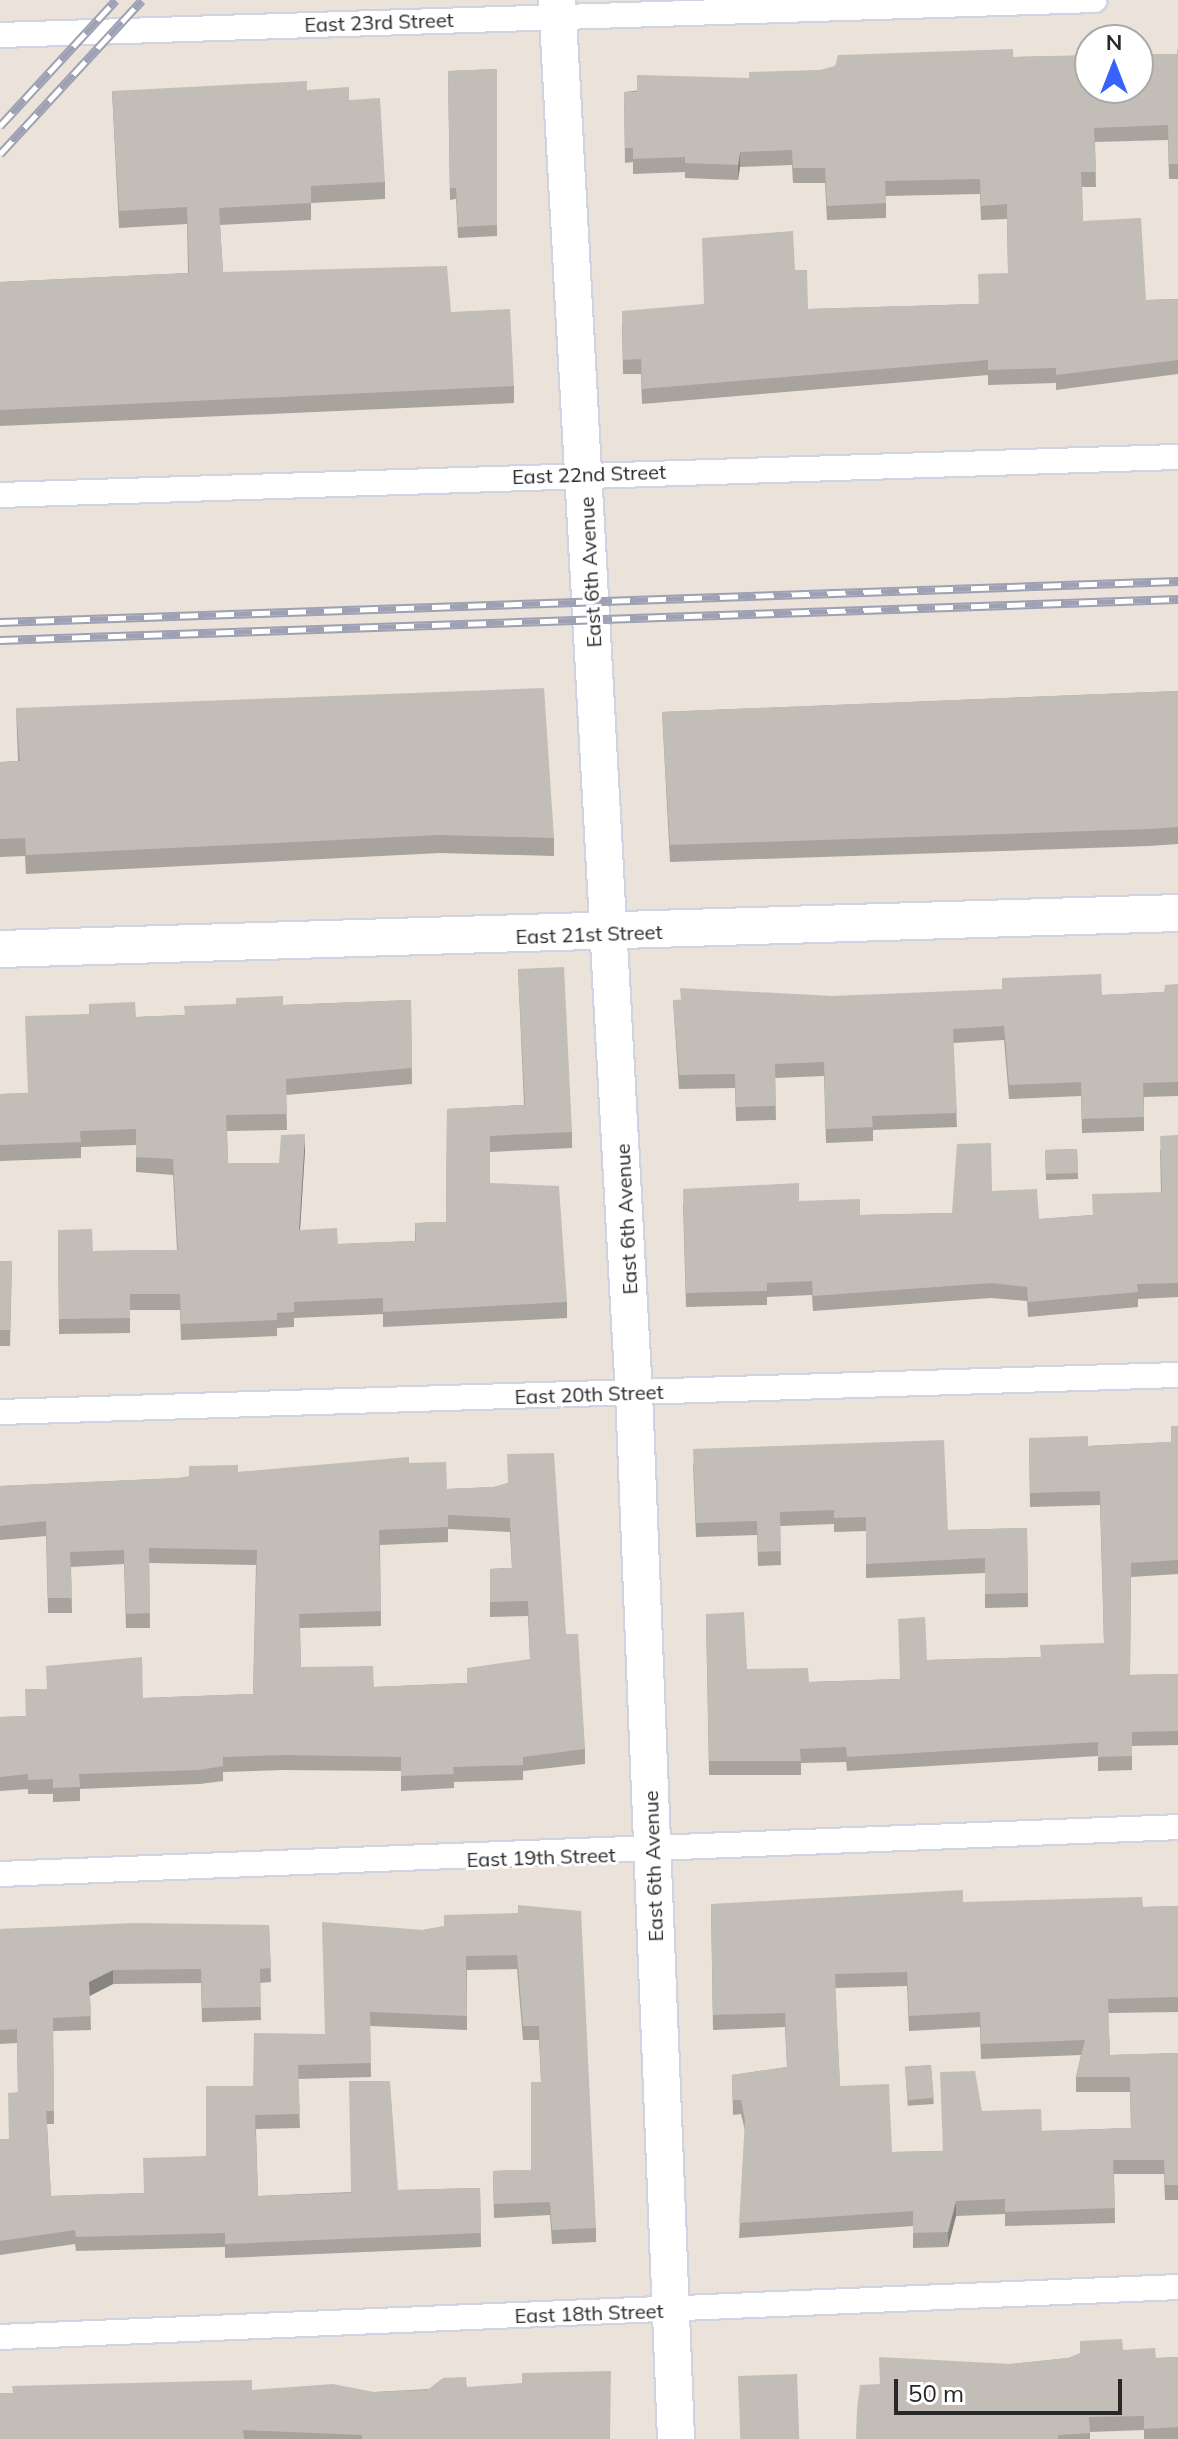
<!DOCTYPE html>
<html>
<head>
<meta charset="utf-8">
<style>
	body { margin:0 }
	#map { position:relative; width:1178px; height:2439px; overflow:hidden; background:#ebe3da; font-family:Mulish,sans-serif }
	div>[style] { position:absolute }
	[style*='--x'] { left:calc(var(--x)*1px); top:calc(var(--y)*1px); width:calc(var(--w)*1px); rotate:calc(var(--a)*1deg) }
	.roads { filter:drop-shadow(2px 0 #cfd3e2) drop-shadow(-2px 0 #cfd3e2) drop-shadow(0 2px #cfd3e2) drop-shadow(0 -2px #cfd3e2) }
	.street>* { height:24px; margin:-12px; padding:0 12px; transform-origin:12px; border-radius:12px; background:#fff }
	.secondary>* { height:36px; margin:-18px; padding:0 18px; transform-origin:18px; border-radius:18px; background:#fff }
	.rail>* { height:9px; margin-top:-4.5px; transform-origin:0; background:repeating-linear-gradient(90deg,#fff 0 18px,#9da1b3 0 36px); box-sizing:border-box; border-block:2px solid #9da1b3 }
	.wall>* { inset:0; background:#a8a39d; transform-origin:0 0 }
	.shaded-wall>* { inset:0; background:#888480 }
	.building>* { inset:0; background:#c3bdb7; transform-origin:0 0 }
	span { translate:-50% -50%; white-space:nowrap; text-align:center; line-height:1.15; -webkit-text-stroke:6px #fff; paint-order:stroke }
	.street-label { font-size:20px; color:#282828 }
	.north { position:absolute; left:1074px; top:24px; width:80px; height:80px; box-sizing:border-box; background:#fff; border:2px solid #a9a9a9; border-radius:50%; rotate:0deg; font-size:22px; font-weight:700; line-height:32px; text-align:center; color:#282828 }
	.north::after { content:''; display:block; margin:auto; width:28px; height:36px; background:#3762fb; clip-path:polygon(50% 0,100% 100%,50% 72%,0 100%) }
	.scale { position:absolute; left:894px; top:2379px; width:228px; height:36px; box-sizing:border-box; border:4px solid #282828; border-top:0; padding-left:10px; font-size:24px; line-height:28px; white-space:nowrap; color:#282828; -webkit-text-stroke:6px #fff; paint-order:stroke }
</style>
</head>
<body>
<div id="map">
	<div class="roads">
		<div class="street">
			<i style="--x:0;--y:35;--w:1095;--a:-1.83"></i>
			<i style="--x:0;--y:495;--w:1179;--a:-1.85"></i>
			<i style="--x:0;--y:1412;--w:1179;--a:-1.8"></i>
			<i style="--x:0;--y:1874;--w:1179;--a:-2.28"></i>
			<i style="--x:0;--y:2337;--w:1179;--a:-2.43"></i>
		</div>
		<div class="secondary">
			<i style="--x:557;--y:0;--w:1395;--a:86.84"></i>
			<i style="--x:634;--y:1393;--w:1047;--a:87.7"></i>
			<i style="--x:0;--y:949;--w:1179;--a:-1.75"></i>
		</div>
	</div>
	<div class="rail">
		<i style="--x:0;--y:126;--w:171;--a:-47.4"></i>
		<i style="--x:0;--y:154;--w:209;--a:-47.3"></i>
		<i style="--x:0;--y:622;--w:1179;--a:-1.99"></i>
		<i style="--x:0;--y:640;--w:1179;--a:-1.99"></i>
	</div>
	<div class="wall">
		<i style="clip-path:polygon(1178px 48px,1178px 179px,1169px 179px,1168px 140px,1095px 142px,1096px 187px,1082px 187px,1083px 221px,1146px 300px,1178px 299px,1178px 374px,1056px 390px,1056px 383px,988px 385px,988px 375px,642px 404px,641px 374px,623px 374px,622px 325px,704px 304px,795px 270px,808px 309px,978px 304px,1008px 273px,1007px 219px,981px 220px,980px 194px,886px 196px,886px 218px,827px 220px,825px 183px,793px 183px,792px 165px,740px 167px,738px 180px,685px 178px,685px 172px,633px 174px,633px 162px,625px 163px,624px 92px,820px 70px,1013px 57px,1177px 54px)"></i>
		<i style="clip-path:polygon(497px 69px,497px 236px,458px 238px,456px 199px,450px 200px,448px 71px)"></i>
		<i style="clip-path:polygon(307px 90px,349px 100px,385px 182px,385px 199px,311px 203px,311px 220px,220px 225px,223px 272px,451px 312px,514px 386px,514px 403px,0 426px,0 282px,188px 273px,187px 224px,119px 228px,112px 91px)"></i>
		<i style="clip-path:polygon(1178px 691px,1178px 844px,1149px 846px,670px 862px,662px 712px)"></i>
		<i style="clip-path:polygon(16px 708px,554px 838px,554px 856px,440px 853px,26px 874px,25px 856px,0 857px,0 762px,18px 761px)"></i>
		<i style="clip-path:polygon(518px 969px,572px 1132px,572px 1148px,490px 1152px,490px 1183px,567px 1302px,567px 1318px,383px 1327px,383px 1314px,294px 1318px,294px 1327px,277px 1328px,277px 1336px,181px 1340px,180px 1310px,130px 1310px,130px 1333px,59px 1334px,58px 1230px,93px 1251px,177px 1250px,173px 1175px,136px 1172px,136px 1145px,81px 1147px,81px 1158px,0 1161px,0 1094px,28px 1093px,136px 1017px,184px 1015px,283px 1005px,411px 1000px,412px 1084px,286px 1095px,287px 1130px,227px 1131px,228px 1163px,279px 1163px,305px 1150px,300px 1230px,338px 1244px,415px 1241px,415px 1223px,446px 1222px,447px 1109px,524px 1105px)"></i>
		<i style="clip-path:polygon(1178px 984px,1178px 1096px,1144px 1097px,1144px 1131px,1082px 1133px,1081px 1096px,1009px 1099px,1004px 1040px,953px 1043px,957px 1127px,873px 1130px,873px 1141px,826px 1143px,824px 1076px,775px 1078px,776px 1120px,736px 1121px,735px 1088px,679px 1089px,673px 1000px,833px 996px,1102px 995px,1164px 992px)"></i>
		<i style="clip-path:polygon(1178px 1135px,1178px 1297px,1138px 1299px,1138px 1307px,1028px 1317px,1027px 1301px,991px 1298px,813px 1311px,812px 1295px,767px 1297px,767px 1305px,686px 1307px,683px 1203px,799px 1201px,860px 1215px,952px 1213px,992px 1191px,1039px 1219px,1092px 1215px,1161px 1192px,1160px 1150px)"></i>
		<i style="left:1077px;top:1149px;width:30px;height:32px;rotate:88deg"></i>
		<i style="clip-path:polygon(0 1261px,12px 1261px,10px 1346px,0 1346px)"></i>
		<i style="clip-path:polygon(1178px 1426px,1178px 1574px,1131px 1577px,1130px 1675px,1178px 1674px,1178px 1745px,1132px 1746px,1132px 1770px,1098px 1771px,1098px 1756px,847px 1771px,846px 1762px,801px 1763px,801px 1775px,709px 1775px,706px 1614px,747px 1669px,809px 1682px,900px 1679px,927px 1660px,1040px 1657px,1104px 1643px,1100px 1505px,1030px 1507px,1029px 1438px,1088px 1446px,1171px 1442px)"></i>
		<i style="clip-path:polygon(evenodd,409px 1463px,447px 1489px,494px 1487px,508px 1483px,566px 1634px,585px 1749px,585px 1764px,523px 1771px,523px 1780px,454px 1782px,454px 1788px,401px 1791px,401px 1771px,282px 1770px,223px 1772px,223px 1781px,200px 1784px,80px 1789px,80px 1801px,53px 1802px,53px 1794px,28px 1794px,28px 1789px,0 1791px,0 1717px,26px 1716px,143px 1698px,253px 1694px,256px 1565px,149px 1563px,150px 1628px,126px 1628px,124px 1564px,71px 1567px,72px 1613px,48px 1613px,46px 1536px,0 1540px,0 1486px,179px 1478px,238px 1472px,409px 1463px,448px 1529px,510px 1532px,512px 1568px,490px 1569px,490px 1617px,528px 1616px,530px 1659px,467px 1683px,374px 1687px,301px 1667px,300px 1628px,381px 1626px,380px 1545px,448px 1542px,448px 1529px)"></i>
		<i style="clip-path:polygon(693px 1463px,948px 1530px,1027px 1528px,1028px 1607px,985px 1608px,985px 1573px,866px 1578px,866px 1531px,834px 1532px,834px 1524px,780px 1526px,781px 1565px,758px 1566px,757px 1535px,696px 1537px)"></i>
		<i style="clip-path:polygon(evenodd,963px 1902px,1143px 1907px,1178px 1906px,1178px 2012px,1108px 2013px,1110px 2055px,1178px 2053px,1178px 2200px,1165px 2200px,1164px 2174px,1114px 2174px,1115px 2223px,1005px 2226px,1005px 2214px,956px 2216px,948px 2247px,913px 2248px,913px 2226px,739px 2238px,745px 2131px,741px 2114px,733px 2115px,732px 2075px,787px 2067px,785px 2027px,713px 2030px,711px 1904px,963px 1902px,907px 1986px,909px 2031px,980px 2027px,981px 2059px,1081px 2055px,1076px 2077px,1076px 2092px,1130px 2092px,1131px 2128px,1042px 2131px,982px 2111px,942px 2151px,892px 2152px,840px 2086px,835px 1988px,907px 1986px)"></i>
		<i style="clip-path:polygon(518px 1913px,596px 2228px,596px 2242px,552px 2244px,550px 2215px,494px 2218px,493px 2171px,531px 2170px,541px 2082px,539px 2040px,523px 2040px,517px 1969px,467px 1970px,467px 2030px,370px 2026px,371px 2077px,298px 2079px,300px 2128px,256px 2129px,258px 2196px,398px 2190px,480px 2188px,481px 2247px,225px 2258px,225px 2247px,76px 2251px,75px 2244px,0 2255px,0 2139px,9px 2139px,18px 2092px,17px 2043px,0 2044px,0 1929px,269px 1925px,271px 1982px,260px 1983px,261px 2020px,202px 2022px,201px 1983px,113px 1984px,90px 1996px,91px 2030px,53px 2031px,54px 2124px,47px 2124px,51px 2196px,144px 2193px,206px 2156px,253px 2086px,325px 2034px,423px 1930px)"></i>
		<i style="left:931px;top:2065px;width:39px;height:26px;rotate:86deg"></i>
		<i style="clip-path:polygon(1123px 2350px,1156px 2358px,1178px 2357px,1178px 2439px,1144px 2439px,1144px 2430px,1090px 2432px,1090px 2439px,856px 2439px,880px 2384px,1011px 2364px,1068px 2358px)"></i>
		<i style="clip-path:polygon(467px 2387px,610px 2439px,0 2439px,252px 2390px,374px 2392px)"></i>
	</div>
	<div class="shaded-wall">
		<i style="clip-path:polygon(740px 152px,740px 167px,738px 180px,738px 165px)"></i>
		<i style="clip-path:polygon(305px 1134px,305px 1150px,299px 1246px,299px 1230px)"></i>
		<i style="clip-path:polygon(113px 1970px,113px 1984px,89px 1996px,89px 1982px)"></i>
		<i style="clip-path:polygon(956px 2201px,956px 2216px,948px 2247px,948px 2232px)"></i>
	</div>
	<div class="building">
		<i style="clip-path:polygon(1178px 48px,1178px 164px,1169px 164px,1168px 125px,1094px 128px,1096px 172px,1081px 172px,1083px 221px,1141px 218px,1146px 300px,1178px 299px,1178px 360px,1056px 375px,1056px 368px,988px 370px,988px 360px,642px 389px,641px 359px,623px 360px,622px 311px,704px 304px,702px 238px,793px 231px,795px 270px,807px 270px,808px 309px,979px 304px,978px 274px,1008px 273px,1007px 204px,981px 206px,980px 179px,885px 181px,886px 203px,827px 206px,825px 168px,793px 168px,792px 150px,740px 152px,738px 165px,685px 163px,685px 157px,633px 159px,633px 148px,625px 148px,624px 92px,637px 92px,637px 75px,749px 78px,749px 72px,820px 70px,835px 66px,838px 55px,1013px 49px,1013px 57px,1090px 55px,1090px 88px,1138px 88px,1138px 54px,1177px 54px)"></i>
		<i style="clip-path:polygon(497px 69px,497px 225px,458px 227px,456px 188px,450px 188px,448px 71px)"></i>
		<i style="clip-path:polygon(307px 81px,307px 90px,349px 87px,349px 100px,380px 98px,385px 182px,311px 186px,311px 203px,219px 208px,223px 272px,447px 266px,451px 312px,510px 309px,514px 386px,0 410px,0 282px,189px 273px,187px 207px,119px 211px,112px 91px)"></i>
		<i style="clip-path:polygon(544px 688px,554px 838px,440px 835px,26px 855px,25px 838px,0 839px,0 762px,20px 761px,16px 708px)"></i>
		<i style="clip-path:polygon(1178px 691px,1178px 827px,1149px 829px,670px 845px,662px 712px)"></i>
		<i style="clip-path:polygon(564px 967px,572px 1132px,490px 1136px,490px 1183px,559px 1186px,567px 1302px,383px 1312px,383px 1298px,294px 1302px,294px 1312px,277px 1313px,277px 1320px,181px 1324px,180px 1294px,130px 1294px,130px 1318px,59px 1319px,58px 1230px,92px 1229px,93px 1251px,178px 1250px,173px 1159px,136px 1157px,136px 1129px,80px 1131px,81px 1142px,0 1145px,0 1094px,28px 1093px,25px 1016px,89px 1014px,89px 1004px,135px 1002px,136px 1017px,185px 1015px,184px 1006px,236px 1004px,236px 998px,283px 996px,283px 1005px,411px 1000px,412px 1068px,286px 1079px,287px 1114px,226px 1115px,228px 1163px,279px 1163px,281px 1135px,305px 1134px,299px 1230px,337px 1228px,338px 1244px,416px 1241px,415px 1223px,446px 1222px,447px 1109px,525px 1105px,518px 969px)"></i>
		<i style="clip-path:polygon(1101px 974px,1102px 995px,1164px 992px,1165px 985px,1178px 984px,1178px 1082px,1143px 1083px,1144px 1117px,1082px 1119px,1081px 1082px,1009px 1085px,1004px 1026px,953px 1029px,957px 1113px,872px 1116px,873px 1127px,826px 1129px,824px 1062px,775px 1064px,776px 1106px,736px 1107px,735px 1074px,679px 1075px,673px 1000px,681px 1000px,680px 988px,833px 996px,1002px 989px,1002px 978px)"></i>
		<i style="clip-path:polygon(1178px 1135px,1178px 1283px,1137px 1284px,1138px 1292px,1028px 1302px,1027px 1287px,991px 1283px,813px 1296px,812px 1281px,767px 1283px,767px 1291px,686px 1293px,683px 1189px,799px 1183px,799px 1201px,860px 1199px,860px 1215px,952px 1213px,957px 1144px,991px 1143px,992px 1191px,1037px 1189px,1039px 1219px,1093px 1215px,1092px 1194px,1162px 1192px,1160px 1136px)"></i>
		<i style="left:1077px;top:1149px;width:24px;height:32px;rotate:88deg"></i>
		<i style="clip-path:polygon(0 1261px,12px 1261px,10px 1330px,0 1330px)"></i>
		<i style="clip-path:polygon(1171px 1426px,1178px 1426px,1178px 1560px,1131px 1563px,1130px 1675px,1178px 1674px,1178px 1731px,1132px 1732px,1132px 1756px,1098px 1757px,1098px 1742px,847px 1757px,846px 1747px,800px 1749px,801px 1761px,709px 1761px,706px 1614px,744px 1612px,747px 1669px,808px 1668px,809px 1682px,900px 1679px,898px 1619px,925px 1617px,927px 1660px,1041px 1657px,1040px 1645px,1104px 1643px,1100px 1491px,1030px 1493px,1029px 1438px,1088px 1436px,1088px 1446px,1171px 1442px)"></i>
		<i style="clip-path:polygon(944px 1440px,948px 1530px,1027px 1528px,1028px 1593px,985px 1594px,985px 1558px,866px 1564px,866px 1517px,834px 1518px,834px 1510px,780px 1512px,781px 1551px,758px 1552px,757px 1521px,696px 1523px,693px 1449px)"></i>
		<i style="clip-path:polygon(evenodd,554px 1453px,566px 1634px,578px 1634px,585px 1749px,523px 1757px,523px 1765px,453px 1767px,454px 1774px,401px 1776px,401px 1757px,282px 1755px,223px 1757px,223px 1766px,200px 1770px,79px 1774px,80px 1787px,53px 1788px,53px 1779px,28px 1780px,28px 1774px,0 1777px,0 1717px,26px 1716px,25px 1689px,47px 1689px,46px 1666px,142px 1657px,143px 1698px,253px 1694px,257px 1550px,149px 1548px,150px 1613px,126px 1614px,124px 1550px,70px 1552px,72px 1598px,48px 1598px,46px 1521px,0 1526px,0 1486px,179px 1478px,189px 1476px,189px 1466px,238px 1465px,238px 1472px,409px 1457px,409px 1463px,446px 1462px,447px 1489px,494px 1487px,508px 1483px,507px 1454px,554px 1453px,448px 1515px,510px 1518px,512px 1568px,490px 1569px,490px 1602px,528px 1601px,530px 1659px,467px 1668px,467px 1683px,374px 1687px,373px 1666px,301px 1667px,299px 1614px,381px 1611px,379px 1530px,448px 1527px,448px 1515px)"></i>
		<i style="clip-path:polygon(evenodd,963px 1890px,963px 1902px,1142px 1897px,1143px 1907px,1178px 1906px,1178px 1997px,1108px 1999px,1110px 2055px,1178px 2053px,1178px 2185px,1165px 2185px,1164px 2160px,1113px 2160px,1115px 2208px,1005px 2212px,1005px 2199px,956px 2201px,948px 2232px,913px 2233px,913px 2211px,739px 2223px,745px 2120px,741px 2100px,733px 2100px,732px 2075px,787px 2067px,785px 2013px,713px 2015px,711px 1904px,963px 1890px,907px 1972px,909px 2016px,980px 2012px,981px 2044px,1085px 2040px,1076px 2077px,1130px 2077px,1131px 2128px,1042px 2131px,1041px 2109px,982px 2111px,975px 2071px,940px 2072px,943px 2151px,892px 2152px,889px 2084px,840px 2086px,835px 1974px,907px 1972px)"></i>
		<i style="clip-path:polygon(518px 1905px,581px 1911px,596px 2228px,552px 2230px,550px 2202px,494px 2204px,493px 2171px,531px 2170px,531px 2082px,541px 2082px,539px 2026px,523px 2026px,517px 1955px,466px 1956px,467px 2016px,370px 2012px,371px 2063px,298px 2065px,300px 2114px,255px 2115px,258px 2196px,351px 2193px,349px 2081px,390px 2081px,398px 2190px,480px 2188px,481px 2233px,225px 2244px,225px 2233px,76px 2237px,75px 2230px,0 2241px,0 2139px,9px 2139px,8px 2093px,18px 2092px,17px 2029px,0 2030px,0 1929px,134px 1923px,269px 1925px,271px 1968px,260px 1969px,261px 2007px,202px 2008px,201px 1969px,113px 1970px,89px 1982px,91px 2016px,53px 2018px,54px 2111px,46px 2111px,51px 2196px,144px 2193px,143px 2158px,206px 2156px,206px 2086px,253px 2086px,254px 2033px,325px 2034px,322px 1922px,423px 1930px,444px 1926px,444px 1915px,518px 1913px)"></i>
		<i style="left:931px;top:2065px;width:33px;height:26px;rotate:85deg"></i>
		<i style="clip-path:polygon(1122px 2339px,1123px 2350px,1155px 2348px,1156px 2358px,1178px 2357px,1178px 2427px,1144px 2429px,1144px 2416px,1089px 2417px,1090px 2433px,1058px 2435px,1058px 2439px,856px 2439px,857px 2410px,860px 2385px,880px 2384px,879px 2357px,1011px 2364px,1068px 2358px,1080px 2353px,1080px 2341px)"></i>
		<i style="clip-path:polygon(611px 2371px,610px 2439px,362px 2439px,362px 2435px,243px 2430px,244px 2439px,0 2439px,0 2393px,13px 2393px,12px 2386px,252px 2380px,252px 2390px,333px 2384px,374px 2392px,427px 2390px,443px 2378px,466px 2377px,467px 2387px,522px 2383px,522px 2373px)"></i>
		<i style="left:797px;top:2374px;width:65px;height:59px;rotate:88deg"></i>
	</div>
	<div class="street-label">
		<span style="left:379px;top:22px;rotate:-2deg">East 23rd Street</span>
		<span style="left:589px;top:474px;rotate:-2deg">East 22nd Street</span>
		<span style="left:590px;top:572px;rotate:-93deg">East 6th Avenue</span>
		<span style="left:589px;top:934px;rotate:-2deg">East 21st Street</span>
		<span style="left:626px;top:1219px;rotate:-93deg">East 6th Avenue</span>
		<span style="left:589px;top:1394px;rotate:-2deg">East 20th Street</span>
		<span style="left:541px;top:1857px;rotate:-2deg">East 19th Street</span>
		<span style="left:653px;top:1866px;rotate:-92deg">East 6th Avenue</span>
		<span style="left:589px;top:2313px;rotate:-2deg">East 18th Street</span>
	</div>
	<div class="north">N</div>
	<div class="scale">50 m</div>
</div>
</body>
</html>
